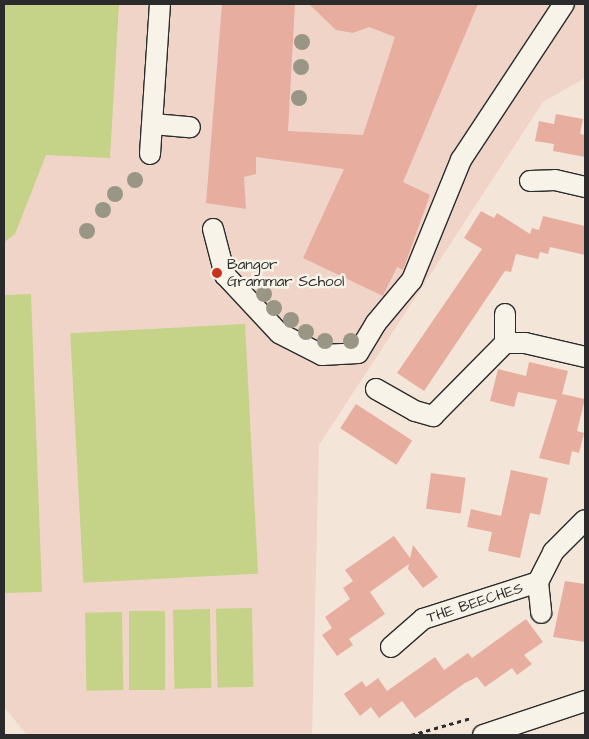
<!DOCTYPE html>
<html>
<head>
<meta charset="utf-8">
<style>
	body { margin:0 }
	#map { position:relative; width:589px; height:739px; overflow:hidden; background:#f4e5d9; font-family:"Architects Daughter",sans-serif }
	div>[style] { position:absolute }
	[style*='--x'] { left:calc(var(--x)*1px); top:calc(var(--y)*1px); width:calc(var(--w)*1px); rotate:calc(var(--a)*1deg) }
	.built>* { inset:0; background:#f0d4c8 }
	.green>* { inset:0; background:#c4d387; transform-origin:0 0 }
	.building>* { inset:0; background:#e7ae9f; transform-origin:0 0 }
	.path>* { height:3px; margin-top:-1.5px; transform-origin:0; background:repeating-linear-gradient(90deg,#2b2b2b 0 4px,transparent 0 8px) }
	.roads { filter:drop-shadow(1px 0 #2b2b2b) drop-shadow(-1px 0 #2b2b2b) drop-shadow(0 1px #2b2b2b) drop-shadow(0 -1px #2b2b2b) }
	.minor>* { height:20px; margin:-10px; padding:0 10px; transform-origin:10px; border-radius:10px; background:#f7f3e8 }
	.trees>* { width:16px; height:16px; margin:-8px; border-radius:50%; background:#9a9686 }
	.dots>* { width:14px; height:14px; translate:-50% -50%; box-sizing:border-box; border:2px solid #f7f3e8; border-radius:50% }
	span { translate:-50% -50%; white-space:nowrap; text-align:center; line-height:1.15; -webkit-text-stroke:5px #f7f3e8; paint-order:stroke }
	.poi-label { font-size:15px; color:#2b2b2b }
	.left { translate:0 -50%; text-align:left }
	.street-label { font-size:15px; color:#2b2b2b }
	.frame { position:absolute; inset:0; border:5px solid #2b2b2b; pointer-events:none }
</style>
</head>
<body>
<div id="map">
	<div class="built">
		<i style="clip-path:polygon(4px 4px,585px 4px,585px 78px,543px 102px,319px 445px,312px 735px,27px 735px,4px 707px)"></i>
	</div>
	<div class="green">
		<i style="clip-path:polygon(4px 4px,119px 4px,110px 158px,46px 155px,15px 234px,4px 242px)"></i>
		<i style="clip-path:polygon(31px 294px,42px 592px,4px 593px,4px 295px)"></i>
		<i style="left:245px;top:324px;width:250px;height:175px;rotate:87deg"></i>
		<i style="left:252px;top:608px;width:79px;height:36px;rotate:89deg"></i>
		<i style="left:210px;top:609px;width:79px;height:37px;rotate:89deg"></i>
		<i style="left:129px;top:611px;width:36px;height:79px"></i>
		<i style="left:122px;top:612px;width:78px;height:37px;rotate:89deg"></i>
	</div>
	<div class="building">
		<i style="clip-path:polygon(222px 4px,295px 4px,288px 131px,363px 135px,395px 37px,369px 27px,353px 33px,336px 30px,309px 4px,478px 4px,403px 182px,430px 195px,403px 270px,397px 267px,383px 296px,303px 258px,344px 169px,256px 157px,256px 174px,244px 177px,246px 209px,206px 203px)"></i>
		<i style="clip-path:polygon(556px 114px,583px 119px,580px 134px,585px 135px,585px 157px,553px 151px,554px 144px,535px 141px,539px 121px,554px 124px)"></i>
		<i style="clip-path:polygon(481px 211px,494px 218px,497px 213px,530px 234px,532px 228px,539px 230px,543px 216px,585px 226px,585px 255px,550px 247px,548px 254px,540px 252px,538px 259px,516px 254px,511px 272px,505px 271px,424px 391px,397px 373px,482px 249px,464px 238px)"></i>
		<i style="clip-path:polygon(529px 362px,568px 371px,562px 394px,585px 399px,577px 431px,584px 433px,579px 453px,572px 451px,569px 465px,539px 458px,557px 400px,518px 392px,514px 407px,490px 401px,498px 369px,526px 376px)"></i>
		<i style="left:356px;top:404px;width:67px;height:29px;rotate:33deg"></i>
		<i style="clip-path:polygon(511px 470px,548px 478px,540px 515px,530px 513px,520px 558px,488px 551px,492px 532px,467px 527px,471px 509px,501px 516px)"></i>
		<i style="left:431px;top:473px;width:35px;height:36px;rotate:8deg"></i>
		<i style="clip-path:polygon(394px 536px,410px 558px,413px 545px,438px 577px,423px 588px,408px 569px,409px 564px,370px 592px,385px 614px,349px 639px,353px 645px,337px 656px,322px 635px,332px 628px,325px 617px,350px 599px,343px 588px,353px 581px,345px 570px)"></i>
		<i style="clip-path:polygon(565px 581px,585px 584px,585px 642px,553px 637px)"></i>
		<i style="clip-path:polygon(526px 619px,543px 642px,524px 655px,532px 664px,517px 675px,512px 668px,485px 687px,477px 677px,465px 683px,415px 718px,402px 701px,379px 718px,371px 707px,360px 716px,344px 694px,362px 681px,366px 687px,378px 678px,387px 691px,435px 657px,444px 670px,468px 653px,472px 658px)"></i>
	</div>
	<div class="path">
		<i style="--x:411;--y:735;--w:62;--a:-15.8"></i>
	</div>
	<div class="roads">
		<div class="minor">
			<i style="--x:153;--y:124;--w:37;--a:5"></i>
			<i style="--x:150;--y:154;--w:150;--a:-86.2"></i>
			<i style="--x:530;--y:181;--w:25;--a:-2"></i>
			<i style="--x:555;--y:180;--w:31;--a:13"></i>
			<i style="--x:213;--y:229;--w:48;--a:75.4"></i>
			<i style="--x:225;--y:275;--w:79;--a:47"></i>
			<i style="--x:279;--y:333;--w:48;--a:27.1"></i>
			<i style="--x:322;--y:355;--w:36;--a:-3"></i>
			<i style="--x:358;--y:353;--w:35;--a:-59"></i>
			<i style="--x:376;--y:323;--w:56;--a:-50.1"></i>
			<i style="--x:412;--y:280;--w:130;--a:-67.8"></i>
			<i style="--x:461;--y:160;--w:187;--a:-56.6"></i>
			<i style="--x:505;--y:343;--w:20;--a:0"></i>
			<i style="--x:525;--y:343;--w:62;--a:13.1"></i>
			<i style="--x:376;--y:389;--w:45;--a:29.4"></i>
			<i style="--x:415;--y:411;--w:19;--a:16"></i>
			<i style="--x:433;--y:416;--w:103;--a:-45.4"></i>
			<i style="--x:505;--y:343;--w:29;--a:-90"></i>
			<i style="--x:538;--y:582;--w:31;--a:84"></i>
			<i style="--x:391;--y:647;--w:43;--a:-41.2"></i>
			<i style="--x:423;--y:619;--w:121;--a:-17.8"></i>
			<i style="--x:538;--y:582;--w:34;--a:-63"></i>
			<i style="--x:553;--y:552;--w:45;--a:-45"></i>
			<i style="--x:483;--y:735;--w:108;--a:-18.4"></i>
		</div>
	</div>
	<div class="trees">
		<i style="left:302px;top:42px"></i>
		<i style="left:301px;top:67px"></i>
		<i style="left:299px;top:98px"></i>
		<i style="left:135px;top:180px"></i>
		<i style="left:115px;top:194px"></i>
		<i style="left:103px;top:210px"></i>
		<i style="left:87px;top:231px"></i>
		<i style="left:264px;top:294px"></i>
		<i style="left:274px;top:308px"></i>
		<i style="left:291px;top:320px"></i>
		<i style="left:306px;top:332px"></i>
		<i style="left:325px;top:341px"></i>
		<i style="left:351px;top:341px"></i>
	</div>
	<div class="dots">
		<i style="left:217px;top:273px;background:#c8321e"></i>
	</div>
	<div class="poi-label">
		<span class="left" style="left:227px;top:273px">Bangor<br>Grammar School</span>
	</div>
	<div class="street-label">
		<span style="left:475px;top:603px;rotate:-18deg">THE BEECHES</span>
	</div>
	<div class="frame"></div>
</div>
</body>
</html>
